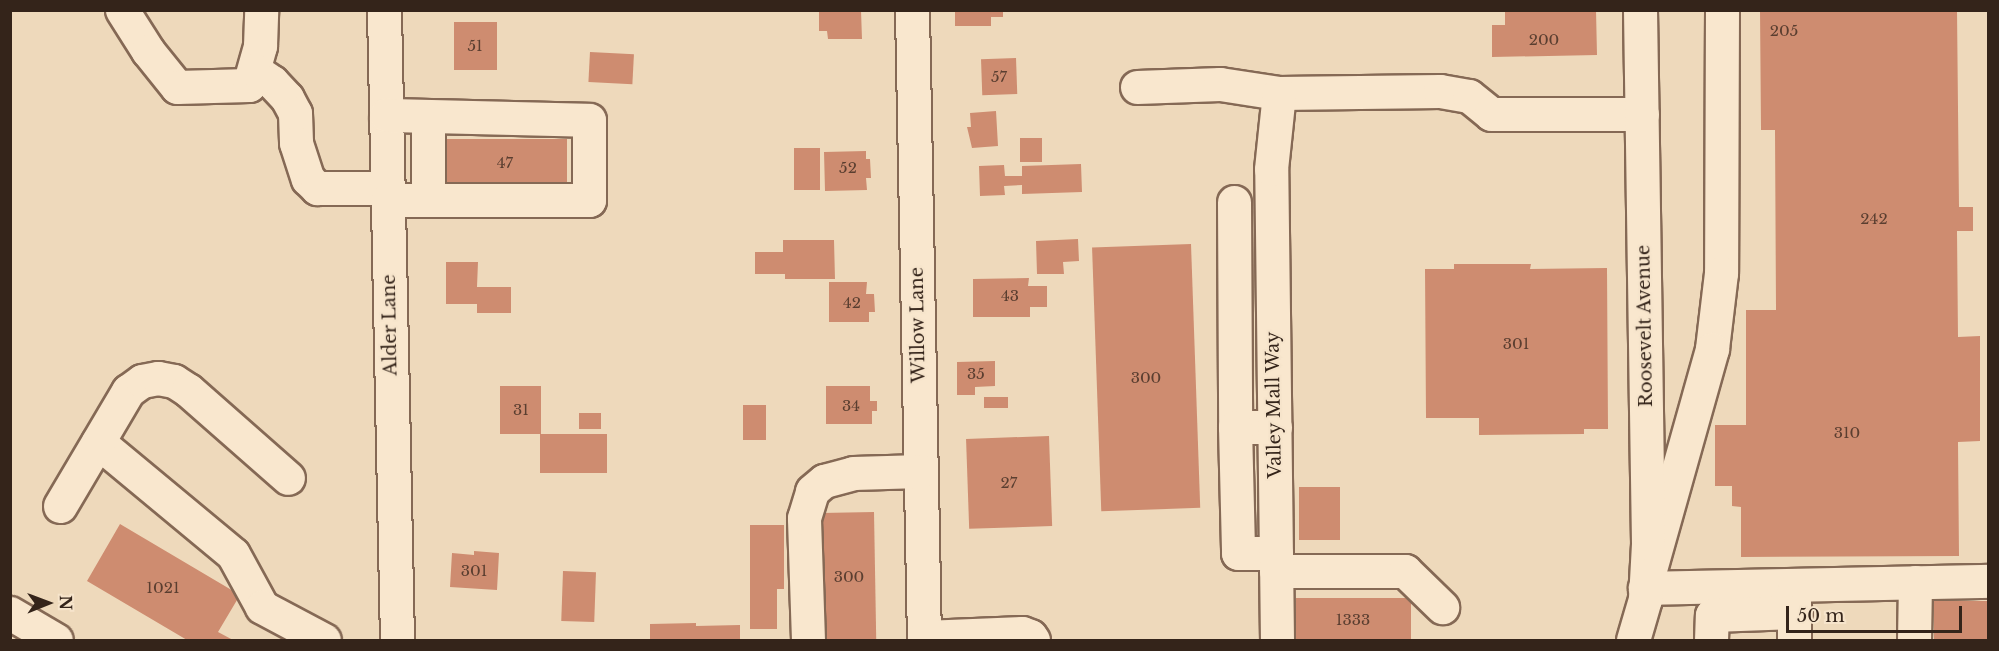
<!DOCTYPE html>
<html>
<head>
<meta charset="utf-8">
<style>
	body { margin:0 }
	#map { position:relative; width:1999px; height:651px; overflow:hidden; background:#eed9bb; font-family:"Libre Baskerville",serif }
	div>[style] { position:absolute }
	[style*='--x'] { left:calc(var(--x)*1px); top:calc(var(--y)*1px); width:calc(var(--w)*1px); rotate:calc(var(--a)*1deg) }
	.building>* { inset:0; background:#ce8c70; transform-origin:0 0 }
	.roads { filter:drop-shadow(2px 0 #856955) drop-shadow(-2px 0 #856955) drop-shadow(0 2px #856955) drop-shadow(0 -2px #856955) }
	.minor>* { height:33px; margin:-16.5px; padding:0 16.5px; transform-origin:16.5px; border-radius:16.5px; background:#f9e7ce }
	span { translate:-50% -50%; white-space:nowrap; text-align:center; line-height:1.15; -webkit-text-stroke:4.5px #f6e4cb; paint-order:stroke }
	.number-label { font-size:15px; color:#5a3e30 }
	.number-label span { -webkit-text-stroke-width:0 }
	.street-label { font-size:18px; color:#34241a }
	.frame { position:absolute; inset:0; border:12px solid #34241a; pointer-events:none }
	.north { position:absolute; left:18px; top:573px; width:60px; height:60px; -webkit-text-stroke:4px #f6e4cb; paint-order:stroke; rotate:89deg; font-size:16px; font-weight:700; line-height:24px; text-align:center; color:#34241a }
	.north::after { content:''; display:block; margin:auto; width:21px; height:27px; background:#34241a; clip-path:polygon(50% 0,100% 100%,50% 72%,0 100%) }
	.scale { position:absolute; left:1786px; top:606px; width:176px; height:27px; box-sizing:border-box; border:3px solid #34241a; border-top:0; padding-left:8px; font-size:18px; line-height:21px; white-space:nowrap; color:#34241a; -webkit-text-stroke:4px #f6e4cb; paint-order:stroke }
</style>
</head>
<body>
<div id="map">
	<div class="building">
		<i style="clip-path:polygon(819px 10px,861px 10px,862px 39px,828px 39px,827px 31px,819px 31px)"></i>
		<i style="clip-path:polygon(955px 10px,1003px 10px,1003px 17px,991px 17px,991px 26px,955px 26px)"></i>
		<i style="clip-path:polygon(1505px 10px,1596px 10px,1597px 55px,1492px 57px,1492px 25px,1505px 25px)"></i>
		<i style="clip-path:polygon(1760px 10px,1957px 10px,1959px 207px,1973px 207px,1973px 231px,1957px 231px,1958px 337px,1980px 336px,1980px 441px,1958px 442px,1959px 556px,1741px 557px,1741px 507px,1732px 506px,1732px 486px,1715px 486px,1715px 425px,1746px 425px,1746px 310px,1776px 310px,1775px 130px,1761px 130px)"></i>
		<i style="left:454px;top:22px;width:43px;height:48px"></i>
		<i style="left:590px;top:52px;width:44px;height:30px;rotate:3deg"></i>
		<i style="left:1016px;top:58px;width:36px;height:35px;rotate:88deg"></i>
		<i style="clip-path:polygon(996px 111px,998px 146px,972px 148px,967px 127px,971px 127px,970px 113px)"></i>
		<i style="left:1020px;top:138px;width:22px;height:24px"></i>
		<i style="left:443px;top:139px;width:124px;height:47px"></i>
		<i style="left:794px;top:148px;width:26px;height:42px"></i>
		<i style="clip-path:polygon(866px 151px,866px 159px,870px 159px,871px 178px,866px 178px,867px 190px,825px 191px,824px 152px)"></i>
		<i style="clip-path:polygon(1081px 164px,1082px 192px,1022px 194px,1022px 185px,1004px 186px,1005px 195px,980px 196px,979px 166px,1004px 165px,1005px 176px,1022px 176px,1022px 166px)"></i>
		<i style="clip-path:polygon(1078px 239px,1079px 261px,1063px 262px,1064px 274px,1037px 274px,1036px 241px)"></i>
		<i style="clip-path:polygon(783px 240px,834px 240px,835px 279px,785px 279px,785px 274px,755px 274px,755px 252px,783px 252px)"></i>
		<i style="left:1191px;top:244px;width:264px;height:99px;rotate:88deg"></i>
		<i style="clip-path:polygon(446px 262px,478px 262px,477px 287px,511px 287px,511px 313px,477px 313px,477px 304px,446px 304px)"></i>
		<i style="clip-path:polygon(1454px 264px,1531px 264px,1530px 269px,1607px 268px,1608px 429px,1584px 429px,1584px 434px,1479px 435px,1479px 418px,1426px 418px,1425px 269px,1454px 269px)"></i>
		<i style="clip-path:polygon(1029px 278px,1028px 286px,1047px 286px,1047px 307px,1030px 307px,1030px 317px,973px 317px,973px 279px)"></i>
		<i style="clip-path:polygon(829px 282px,867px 282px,866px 294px,874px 294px,875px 312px,869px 312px,869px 322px,829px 322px)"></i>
		<i style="clip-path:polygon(995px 361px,995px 386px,975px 387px,975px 395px,957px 395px,957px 362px)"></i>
		<i style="left:500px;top:386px;width:41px;height:48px"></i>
		<i style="clip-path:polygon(826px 386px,870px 386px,870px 401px,877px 401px,877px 411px,872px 411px,872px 424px,826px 424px)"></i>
		<i style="left:1008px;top:397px;width:11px;height:24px;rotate:90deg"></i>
		<i style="left:743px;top:405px;width:23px;height:35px"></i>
		<i style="left:579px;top:413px;width:22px;height:16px"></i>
		<i style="left:540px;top:434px;width:67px;height:39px"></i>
		<i style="left:1049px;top:436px;width:90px;height:83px;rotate:88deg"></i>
		<i style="left:1299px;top:487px;width:41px;height:53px"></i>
		<i style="left:874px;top:512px;width:128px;height:53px;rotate:89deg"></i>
		<i style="clip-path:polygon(120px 524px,240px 595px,218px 632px,233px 640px,187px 640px,87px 581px)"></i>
		<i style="clip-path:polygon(750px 525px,784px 525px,784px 589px,777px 589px,777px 629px,750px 629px)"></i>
		<i style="clip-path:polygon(474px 551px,499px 553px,497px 590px,450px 587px,452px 553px,474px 555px)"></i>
		<i style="left:563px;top:571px;width:33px;height:50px;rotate:2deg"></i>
		<i style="left:1296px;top:598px;width:115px;height:42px"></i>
		<i style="left:1988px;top:601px;width:39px;height:54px;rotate:90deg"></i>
		<i style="clip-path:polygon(696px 623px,696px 626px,740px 625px,740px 640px,650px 640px,650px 624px)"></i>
	</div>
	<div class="roads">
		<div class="minor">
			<i style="--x:122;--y:10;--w:49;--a:57.6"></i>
			<i style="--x:148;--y:51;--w:46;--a:51.1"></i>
			<i style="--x:177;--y:87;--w:72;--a:-1.6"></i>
			<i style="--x:249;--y:85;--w:41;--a:-74.2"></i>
			<i style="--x:260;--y:46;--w:36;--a:-88"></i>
			<i style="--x:384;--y:10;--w:630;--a:88.82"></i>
			<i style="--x:912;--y:10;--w:630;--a:88.91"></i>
			<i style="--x:1722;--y:10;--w:263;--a:90.2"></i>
			<i style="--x:1721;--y:273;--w:77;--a:96.8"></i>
			<i style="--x:1712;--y:349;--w:248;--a:105.7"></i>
			<i style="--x:1645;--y:588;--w:343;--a:-1.2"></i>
			<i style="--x:254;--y:70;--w:22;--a:34"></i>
			<i style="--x:272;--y:82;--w:22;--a:47"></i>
			<i style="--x:287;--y:98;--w:17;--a:62"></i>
			<i style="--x:295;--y:113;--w:30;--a:88"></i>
			<i style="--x:296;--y:143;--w:38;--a:72"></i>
			<i style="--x:308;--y:179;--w:13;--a:45"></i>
			<i style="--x:317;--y:188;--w:71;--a:0"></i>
			<i style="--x:1137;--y:87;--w:83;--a:-2.1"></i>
			<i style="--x:1220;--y:84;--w:60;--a:8.7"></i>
			<i style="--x:1279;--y:93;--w:161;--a:-0.7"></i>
			<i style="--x:1440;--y:91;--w:29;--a:10"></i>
			<i style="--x:1469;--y:96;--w:28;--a:39"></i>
			<i style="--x:1491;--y:114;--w:151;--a:0"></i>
			<i style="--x:386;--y:115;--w:203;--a:1.4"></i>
			<i style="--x:589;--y:120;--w:80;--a:90"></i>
			<i style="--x:589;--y:200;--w:201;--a:180"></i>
			<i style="--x:428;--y:199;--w:82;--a:-90"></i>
			<i style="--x:1234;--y:202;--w:225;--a:89.7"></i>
			<i style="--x:1235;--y:427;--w:40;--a:0"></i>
			<i style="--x:1235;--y:427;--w:126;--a:88.6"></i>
			<i style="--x:1238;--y:553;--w:38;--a:0"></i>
			<i style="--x:98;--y:442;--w:175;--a:39.7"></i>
			<i style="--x:233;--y:554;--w:60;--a:61.3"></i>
			<i style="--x:262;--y:607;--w:70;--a:28"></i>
			<i style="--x:60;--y:506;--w:134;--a:-59.4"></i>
			<i style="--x:128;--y:391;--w:17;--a:-36"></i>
			<i style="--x:142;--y:381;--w:16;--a:-11"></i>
			<i style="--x:158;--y:378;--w:16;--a:11"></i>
			<i style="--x:174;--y:381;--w:17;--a:33"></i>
			<i style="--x:188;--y:390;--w:133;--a:41.3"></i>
			<i style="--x:1276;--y:571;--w:129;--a:0"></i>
			<i style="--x:1405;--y:571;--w:52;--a:44.2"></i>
			<i style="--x:1794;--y:590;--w:50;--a:90"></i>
			<i style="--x:10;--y:613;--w:53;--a:30.4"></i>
			<i style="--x:924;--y:637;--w:98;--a:-2.3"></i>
			<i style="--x:1022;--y:633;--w:9;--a:21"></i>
			<i style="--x:1030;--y:636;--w:5;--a:53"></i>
			<i style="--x:808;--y:640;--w:122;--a:-91.9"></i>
			<i style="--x:804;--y:518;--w:28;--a:-73"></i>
			<i style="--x:812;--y:491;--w:16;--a:-40"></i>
			<i style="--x:824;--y:481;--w:30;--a:-15"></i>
			<i style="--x:853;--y:473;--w:68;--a:-1.7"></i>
			<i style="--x:1277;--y:640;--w:471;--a:-90.7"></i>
			<i style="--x:1271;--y:169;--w:76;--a:-84"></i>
			<i style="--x:1633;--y:640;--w:43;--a:-73.7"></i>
			<i style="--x:1645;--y:599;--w:56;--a:-86.9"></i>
			<i style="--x:1648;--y:543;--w:533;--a:-90.86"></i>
			<i style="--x:1711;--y:640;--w:25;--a:-88"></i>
			<i style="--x:1712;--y:615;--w:83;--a:-2.1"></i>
			<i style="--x:1914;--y:640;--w:58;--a:-89"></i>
		</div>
	</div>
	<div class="number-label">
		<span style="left:1784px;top:31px">205</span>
		<span style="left:1544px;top:40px">200</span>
		<span style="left:475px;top:46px">51</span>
		<span style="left:999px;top:77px">57</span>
		<span style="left:505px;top:163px">47</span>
		<span style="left:848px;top:168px">52</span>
		<span style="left:1874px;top:219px">242</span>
		<span style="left:1010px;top:296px">43</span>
		<span style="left:852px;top:303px">42</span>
		<span style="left:1516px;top:344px">301</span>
		<span style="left:976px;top:374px">35</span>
		<span style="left:1146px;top:378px">300</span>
		<span style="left:851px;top:406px">34</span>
		<span style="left:521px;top:410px">31</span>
		<span style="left:1847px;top:433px">310</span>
		<span style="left:1009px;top:483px">27</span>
		<span style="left:474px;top:571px">301</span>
		<span style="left:849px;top:577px">300</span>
		<span style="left:163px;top:588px">1021</span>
		<span style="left:1353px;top:620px">1333</span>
	</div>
	<div class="street-label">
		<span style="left:390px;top:325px;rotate:-91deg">Alder Lane</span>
		<span style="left:918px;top:325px;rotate:-91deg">Willow Lane</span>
		<span style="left:1645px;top:326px;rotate:-91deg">Roosevelt Avenue</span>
		<span style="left:1274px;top:405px;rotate:-91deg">Valley Mall Way</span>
	</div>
	<div class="frame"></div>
	<div class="north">N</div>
	<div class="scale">50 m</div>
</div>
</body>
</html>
